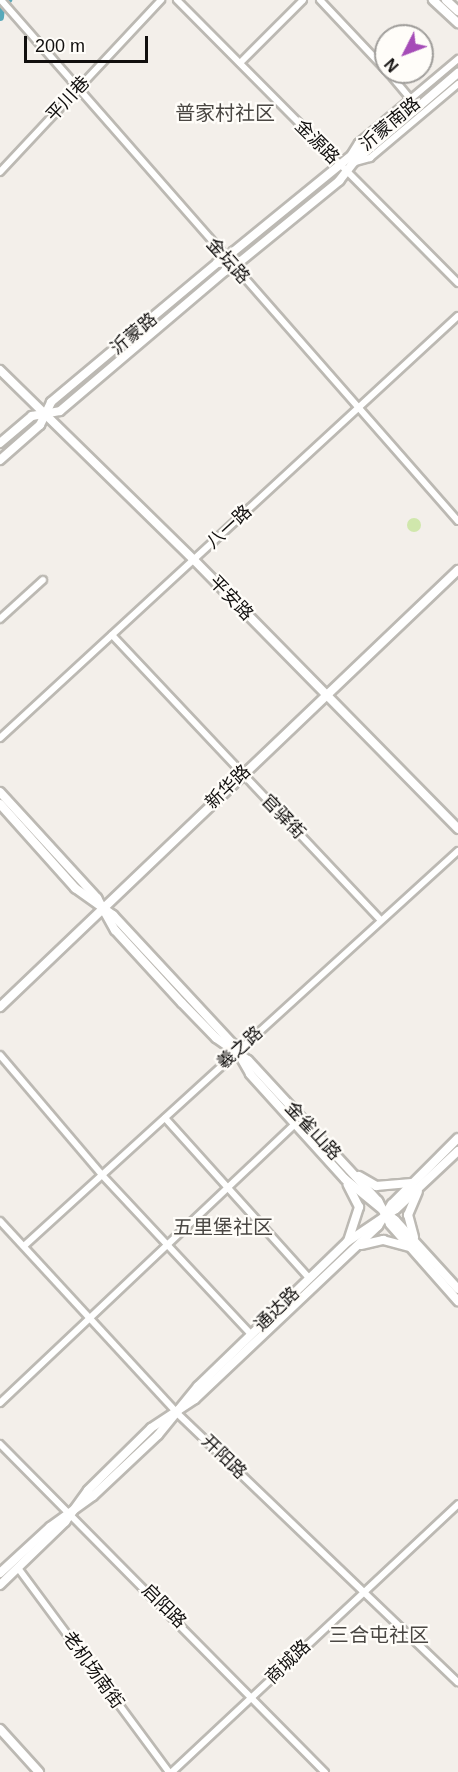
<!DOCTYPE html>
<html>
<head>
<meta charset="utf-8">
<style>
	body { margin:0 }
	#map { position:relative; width:458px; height:1772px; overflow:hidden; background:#f3efea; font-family:Arial,"Noto Sans SC",sans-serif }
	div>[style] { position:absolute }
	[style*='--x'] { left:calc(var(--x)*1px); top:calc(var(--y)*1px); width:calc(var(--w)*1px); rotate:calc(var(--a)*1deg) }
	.green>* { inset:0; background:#d0e7ac }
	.round { border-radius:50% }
	.river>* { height:8px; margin:-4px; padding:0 4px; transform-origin:4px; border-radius:4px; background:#58a9ba }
	.roads { filter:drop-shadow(2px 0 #bcb9b3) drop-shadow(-2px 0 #bcb9b3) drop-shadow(0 2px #bcb9b3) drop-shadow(0 -2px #bcb9b3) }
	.minor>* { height:6px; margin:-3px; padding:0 3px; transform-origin:3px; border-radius:3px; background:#fff }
	.major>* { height:8px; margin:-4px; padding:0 4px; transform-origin:4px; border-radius:4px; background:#fff }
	span { translate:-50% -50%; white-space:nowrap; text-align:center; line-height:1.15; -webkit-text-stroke:4.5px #fffdf9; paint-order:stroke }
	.street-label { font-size:18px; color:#110f0e }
	.neighbourhood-label { font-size:20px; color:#4a4743 }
	.north { position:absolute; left:374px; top:24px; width:60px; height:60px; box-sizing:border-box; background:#fffdf9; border:2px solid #a09e9b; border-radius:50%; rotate:228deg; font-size:16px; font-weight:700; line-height:24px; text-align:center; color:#110f0e }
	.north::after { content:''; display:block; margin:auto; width:21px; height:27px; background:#a54cb7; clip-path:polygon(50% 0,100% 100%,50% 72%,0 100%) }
	.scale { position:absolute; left:24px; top:36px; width:124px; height:27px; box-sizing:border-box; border:3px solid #110f0e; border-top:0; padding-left:8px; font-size:18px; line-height:21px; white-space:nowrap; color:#110f0e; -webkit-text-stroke:4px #fffdf9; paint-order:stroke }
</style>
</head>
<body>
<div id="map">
	<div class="green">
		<i class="round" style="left:407px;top:518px;width:14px;height:14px"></i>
	</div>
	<div class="river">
		<i style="--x:0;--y:17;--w:9;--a:-84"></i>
		<i style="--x:1;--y:8;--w:11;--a:-49"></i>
	</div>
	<div class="roads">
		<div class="minor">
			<i style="--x:1;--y:0;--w:693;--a:48.74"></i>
			<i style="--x:177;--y:0;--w:399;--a:45.2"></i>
			<i style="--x:320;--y:0;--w:96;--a:46.7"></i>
			<i style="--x:240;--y:63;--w:89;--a:-45"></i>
			<i style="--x:388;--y:72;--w:35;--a:50"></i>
			<i style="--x:351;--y:154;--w:13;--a:-58"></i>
			<i style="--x:358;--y:143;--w:131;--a:-40"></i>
			<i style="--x:355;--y:162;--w:16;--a:-15"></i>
			<i style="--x:370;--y:158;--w:115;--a:-40.1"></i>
			<i style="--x:0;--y:172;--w:236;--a:-46.9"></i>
			<i style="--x:0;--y:619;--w:58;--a:-42.2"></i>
			<i style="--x:112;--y:635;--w:392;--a:46.7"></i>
			<i style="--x:0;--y:738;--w:623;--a:-42.66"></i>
			<i style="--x:0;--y:1055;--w:157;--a:49.6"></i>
			<i style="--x:102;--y:1175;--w:218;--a:46.9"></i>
			<i style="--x:165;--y:1118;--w:215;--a:48"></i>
			<i style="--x:0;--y:1221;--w:261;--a:47.3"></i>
			<i style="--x:177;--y:1413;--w:389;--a:43.8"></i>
			<i style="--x:24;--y:1246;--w:587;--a:-42.31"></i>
			<i style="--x:0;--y:1403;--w:406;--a:-43.4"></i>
			<i style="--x:0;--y:1444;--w:462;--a:45.3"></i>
			<i style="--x:18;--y:1568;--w:254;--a:53.5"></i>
			<i style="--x:172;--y:1772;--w:392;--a:-43.1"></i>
		</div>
		<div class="major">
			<i style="--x:433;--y:0;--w:34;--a:43"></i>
			<i style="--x:446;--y:0;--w:16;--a:43"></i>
			<i style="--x:0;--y:370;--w:272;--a:44.4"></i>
			<i style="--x:194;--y:560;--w:377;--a:45.5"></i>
			<i style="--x:0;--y:443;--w:42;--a:-40.2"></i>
			<i style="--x:32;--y:416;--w:28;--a:-10"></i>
			<i style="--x:60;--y:411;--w:216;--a:-40.3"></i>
			<i style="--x:225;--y:271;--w:21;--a:-67"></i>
			<i style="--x:233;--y:252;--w:215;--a:-39.2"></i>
			<i style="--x:0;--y:460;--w:53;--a:-41.2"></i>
			<i style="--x:40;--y:425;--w:25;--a:-64"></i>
			<i style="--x:51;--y:402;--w:217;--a:-39.9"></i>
			<i style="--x:217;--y:263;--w:24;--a:-5"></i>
			<i style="--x:241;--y:261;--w:127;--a:-39.2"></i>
			<i style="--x:339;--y:181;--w:24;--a:-52"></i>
			<i style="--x:354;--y:162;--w:137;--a:-40.6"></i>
			<i style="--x:0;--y:792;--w:144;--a:47.5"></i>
			<i style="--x:97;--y:898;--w:37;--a:61"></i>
			<i style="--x:115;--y:930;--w:99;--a:47.5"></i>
			<i style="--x:182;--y:1003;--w:49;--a:45.8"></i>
			<i style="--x:216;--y:1038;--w:39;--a:35"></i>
			<i style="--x:248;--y:1060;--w:192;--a:47.3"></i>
			<i style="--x:378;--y:1201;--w:26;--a:62"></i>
			<i style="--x:390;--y:1224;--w:103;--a:48.6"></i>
			<i style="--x:0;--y:804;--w:113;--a:48.2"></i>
			<i style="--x:75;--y:888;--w:47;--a:35.4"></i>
			<i style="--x:113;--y:915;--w:176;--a:47.1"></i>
			<i style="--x:233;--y:1044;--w:34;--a:60"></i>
			<i style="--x:250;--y:1074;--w:142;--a:47.9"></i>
			<i style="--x:345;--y:1179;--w:65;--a:39.4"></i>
			<i style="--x:395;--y:1220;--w:93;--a:47.6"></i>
			<i style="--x:0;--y:1007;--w:633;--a:-43.66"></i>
			<i style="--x:359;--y:1176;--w:20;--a:30"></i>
			<i style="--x:376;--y:1186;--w:36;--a:-5"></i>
			<i style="--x:414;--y:1237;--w:23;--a:-105"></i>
			<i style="--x:408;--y:1215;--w:25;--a:-67"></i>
			<i style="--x:348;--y:1241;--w:36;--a:-72"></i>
			<i style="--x:359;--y:1207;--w:25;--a:-117"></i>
			<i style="--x:361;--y:1245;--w:23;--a:-13"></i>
			<i style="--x:383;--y:1240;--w:27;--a:15"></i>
			<i style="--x:0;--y:1573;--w:68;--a:-42.6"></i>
			<i style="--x:50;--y:1527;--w:53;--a:-35.8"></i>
			<i style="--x:93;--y:1496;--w:89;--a:-43.2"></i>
			<i style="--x:158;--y:1435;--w:63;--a:-50.8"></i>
			<i style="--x:198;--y:1386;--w:207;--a:-44"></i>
			<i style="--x:347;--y:1242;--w:59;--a:-34"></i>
			<i style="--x:396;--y:1209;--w:85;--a:-43.1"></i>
			<i style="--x:0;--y:1585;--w:91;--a:-44.1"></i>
			<i style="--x:65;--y:1522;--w:39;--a:-54"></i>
			<i style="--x:88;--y:1490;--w:88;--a:-44.5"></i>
			<i style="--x:151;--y:1428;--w:53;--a:-33.4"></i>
			<i style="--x:195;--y:1399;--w:252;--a:-43.4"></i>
			<i style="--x:378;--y:1226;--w:26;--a:-58"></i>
			<i style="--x:392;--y:1204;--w:93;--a:-45"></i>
			<i style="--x:0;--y:1729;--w:58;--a:47.8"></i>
		</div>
	</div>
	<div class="street-label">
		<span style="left:68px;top:99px;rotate:-47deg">平川巷</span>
		<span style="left:390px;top:124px;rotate:-40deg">沂蒙南路</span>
		<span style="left:317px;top:142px;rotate:45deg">金源路</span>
		<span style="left:228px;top:261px;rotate:48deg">金坛路</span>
		<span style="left:134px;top:334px;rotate:-40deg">沂蒙路</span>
		<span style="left:229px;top:527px;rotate:-43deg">八一路</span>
		<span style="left:231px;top:598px;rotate:46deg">平安路</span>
		<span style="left:228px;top:787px;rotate:-44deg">新华路</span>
		<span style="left:283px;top:817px;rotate:46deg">官驿街</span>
		<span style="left:240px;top:1048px;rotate:-42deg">羲之路</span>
		<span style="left:313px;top:1131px;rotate:47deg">金雀山路</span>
		<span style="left:277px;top:1309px;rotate:-44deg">通达路</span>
		<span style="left:224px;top:1457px;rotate:44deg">开阳路</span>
		<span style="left:164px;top:1606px;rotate:45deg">启阳路</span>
		<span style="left:288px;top:1662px;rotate:-44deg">商城路</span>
		<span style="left:93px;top:1670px;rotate:54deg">老机场南街</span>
	</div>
	<div class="neighbourhood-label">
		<span style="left:225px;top:113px">普家村社区</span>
		<span style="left:223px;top:1227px">五里堡社区</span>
		<span style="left:379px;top:1635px">三合屯社区</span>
	</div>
	<div class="north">N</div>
	<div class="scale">200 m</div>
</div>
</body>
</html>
